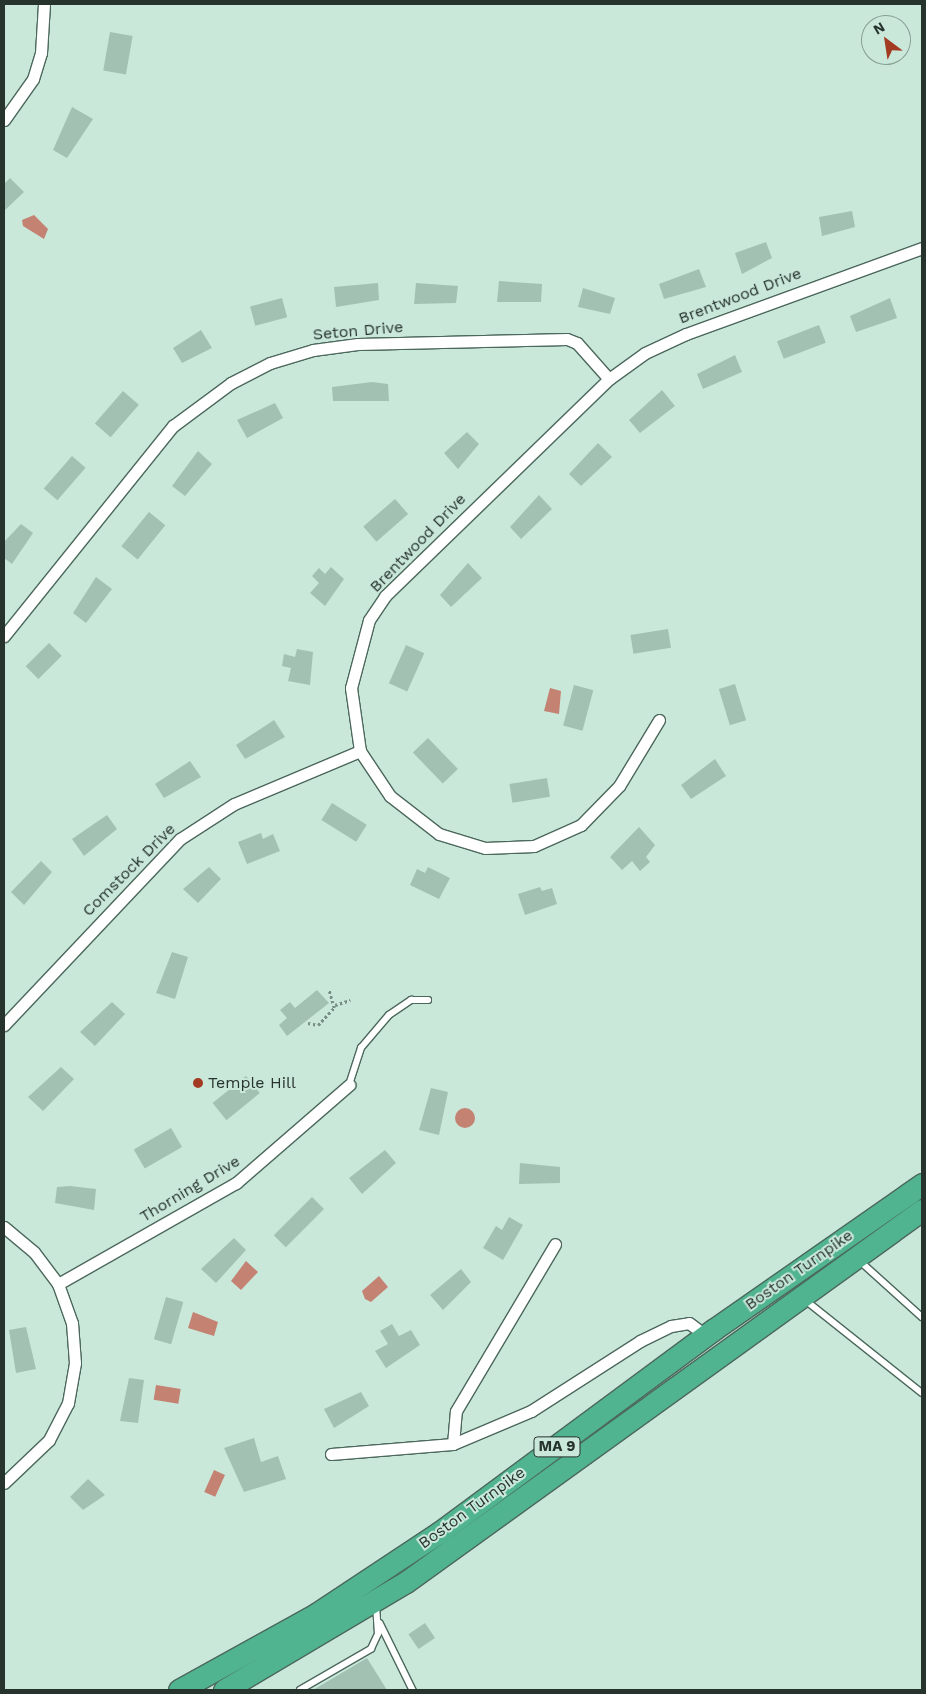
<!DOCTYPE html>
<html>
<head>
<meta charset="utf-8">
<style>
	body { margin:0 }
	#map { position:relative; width:926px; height:1694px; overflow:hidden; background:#c9e8da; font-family:"Work Sans",sans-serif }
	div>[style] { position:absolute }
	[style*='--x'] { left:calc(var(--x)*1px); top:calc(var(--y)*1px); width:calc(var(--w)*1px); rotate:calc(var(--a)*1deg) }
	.water>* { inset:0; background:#c48272; transform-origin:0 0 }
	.round { border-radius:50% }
	.building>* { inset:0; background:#a2c1b3; transform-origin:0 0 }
	.path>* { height:2.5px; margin-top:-1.25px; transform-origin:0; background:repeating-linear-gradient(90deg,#788d83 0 2.5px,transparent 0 5px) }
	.roads { filter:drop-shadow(1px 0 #4c685c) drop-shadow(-1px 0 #4c685c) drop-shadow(0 1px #4c685c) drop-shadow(0 -1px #4c685c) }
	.lane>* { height:5.5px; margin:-2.75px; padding:0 2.75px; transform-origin:2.75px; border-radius:2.75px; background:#fff }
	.street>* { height:11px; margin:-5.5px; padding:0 5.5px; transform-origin:5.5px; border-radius:5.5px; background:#fff }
	.highway>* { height:21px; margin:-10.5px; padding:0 10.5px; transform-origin:10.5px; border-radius:10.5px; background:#50b490 }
	.dots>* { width:14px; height:14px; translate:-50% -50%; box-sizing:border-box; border:2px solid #c9e8da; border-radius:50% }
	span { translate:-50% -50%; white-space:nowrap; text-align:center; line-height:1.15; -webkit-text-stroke:4px #c9e8da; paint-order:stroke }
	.shield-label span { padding:1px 4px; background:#c9e8da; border:1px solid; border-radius:4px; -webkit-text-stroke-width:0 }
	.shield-label { font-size:15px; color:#27332d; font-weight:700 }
	.street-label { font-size:16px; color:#27332d }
	.poi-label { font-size:16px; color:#27332d }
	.left { translate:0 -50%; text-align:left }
	.frame { position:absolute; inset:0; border:5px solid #27332d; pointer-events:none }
	.north { position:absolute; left:861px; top:15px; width:50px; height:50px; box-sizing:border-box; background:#c9e8da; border:1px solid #88a095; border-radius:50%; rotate:329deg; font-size:14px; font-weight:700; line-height:20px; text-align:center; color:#27332d }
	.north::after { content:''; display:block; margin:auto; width:18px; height:22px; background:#a33a22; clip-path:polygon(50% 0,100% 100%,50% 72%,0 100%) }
</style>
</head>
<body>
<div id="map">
	<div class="water">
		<i style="clip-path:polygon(34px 215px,48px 229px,44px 239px,23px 226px,22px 220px)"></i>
		<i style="clip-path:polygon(550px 688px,561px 691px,559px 714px,544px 711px)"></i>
		<i class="round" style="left:455px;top:1108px;width:20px;height:20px"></i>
		<i style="clip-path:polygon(246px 1261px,258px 1272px,241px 1290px,231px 1281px)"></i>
		<i style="clip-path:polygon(379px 1276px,388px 1287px,371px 1302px,365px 1299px,362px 1291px)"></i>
		<i style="clip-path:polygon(193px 1312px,218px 1322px,214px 1336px,188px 1328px)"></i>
		<i style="left:156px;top:1385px;width:25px;height:15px;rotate:9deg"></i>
		<i style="left:214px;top:1470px;width:12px;height:24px;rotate:24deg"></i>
	</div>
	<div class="building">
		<i style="left:110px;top:32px;width:23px;height:39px;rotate:10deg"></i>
		<i style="clip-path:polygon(72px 107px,93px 119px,67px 158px,53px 150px)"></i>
		<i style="clip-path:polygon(10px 178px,24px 192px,4px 211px,4px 184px)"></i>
		<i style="clip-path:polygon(852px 211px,855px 227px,822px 236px,819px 217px)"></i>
		<i style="clip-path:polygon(766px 242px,772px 258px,742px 274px,735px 253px)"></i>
		<i style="clip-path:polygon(699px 269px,706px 287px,664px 299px,659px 284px)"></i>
		<i style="clip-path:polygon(499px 281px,542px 284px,541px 302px,497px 302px)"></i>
		<i style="clip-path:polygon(378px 283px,379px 300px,336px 307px,334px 287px)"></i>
		<i style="clip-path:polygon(416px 283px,458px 286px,456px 303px,414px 304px)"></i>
		<i style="clip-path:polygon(583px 288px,615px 298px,610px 314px,578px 307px)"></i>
		<i style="left:282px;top:298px;width:20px;height:33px;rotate:75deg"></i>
		<i style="clip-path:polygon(890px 298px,897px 318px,856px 332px,850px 316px)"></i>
		<i style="left:819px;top:325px;width:19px;height:45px;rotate:69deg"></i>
		<i style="clip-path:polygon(201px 330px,212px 348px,182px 363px,173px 348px)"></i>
		<i style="clip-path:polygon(735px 355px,742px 372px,703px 389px,697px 374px)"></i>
		<i style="clip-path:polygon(372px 382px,388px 384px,389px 401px,333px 401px,332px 387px)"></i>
		<i style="clip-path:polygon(662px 390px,675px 406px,640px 433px,629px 420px)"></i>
		<i style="left:123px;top:391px;width:21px;height:43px;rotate:41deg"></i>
		<i style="clip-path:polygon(275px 403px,283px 418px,247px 438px,237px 420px)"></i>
		<i style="clip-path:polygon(467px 432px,479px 444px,458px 469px,444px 453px)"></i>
		<i style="clip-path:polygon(598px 443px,612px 457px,581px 486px,569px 474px)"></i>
		<i style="clip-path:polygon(198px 451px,212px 464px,185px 496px,172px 486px)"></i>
		<i style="left:72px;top:456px;width:18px;height:43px;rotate:41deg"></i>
		<i style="clip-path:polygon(539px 495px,552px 509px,521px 539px,510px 527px)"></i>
		<i style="left:395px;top:499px;width:20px;height:42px;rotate:49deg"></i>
		<i style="left:149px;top:512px;width:21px;height:44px;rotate:39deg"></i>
		<i style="clip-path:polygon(21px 524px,33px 533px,12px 564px,4px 558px,4px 542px)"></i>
		<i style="clip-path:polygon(468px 563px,482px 578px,451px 607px,440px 595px)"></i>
		<i style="clip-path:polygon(331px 567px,344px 579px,325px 606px,310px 593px,319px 583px,312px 576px,319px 568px,325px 574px)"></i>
		<i style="clip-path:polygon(96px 577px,112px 589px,86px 623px,73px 613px)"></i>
		<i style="left:668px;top:629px;width:19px;height:38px;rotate:81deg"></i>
		<i style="left:49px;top:643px;width:18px;height:33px;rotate:45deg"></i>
		<i style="left:406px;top:645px;width:20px;height:42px;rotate:24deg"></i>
		<i style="clip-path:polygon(297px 649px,313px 652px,310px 685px,288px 681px,291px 668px,282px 666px,284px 654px,295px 657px)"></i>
		<i style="left:735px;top:684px;width:38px;height:17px;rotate:73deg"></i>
		<i style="left:574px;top:685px;width:20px;height:42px;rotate:15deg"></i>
		<i style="clip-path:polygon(274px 720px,285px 737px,245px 759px,236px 745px)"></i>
		<i style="left:428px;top:738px;width:43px;height:21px;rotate:46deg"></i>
		<i style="clip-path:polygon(715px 759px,726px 776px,691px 799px,681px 785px)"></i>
		<i style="clip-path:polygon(190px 761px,201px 777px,164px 798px,155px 784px)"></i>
		<i style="left:547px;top:778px;width:19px;height:38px;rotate:81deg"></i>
		<i style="left:332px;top:803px;width:41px;height:20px;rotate:32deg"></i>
		<i style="clip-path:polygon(107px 815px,117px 829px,84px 856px,72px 839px)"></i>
		<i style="clip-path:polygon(639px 827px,655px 845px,646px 857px,650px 862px,640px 871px,632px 861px,622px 870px,610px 857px)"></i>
		<i style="clip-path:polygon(261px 833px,263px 839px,273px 834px,280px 851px,247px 864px,238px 842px)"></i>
		<i style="clip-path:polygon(41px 861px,52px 872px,24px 905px,11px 892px)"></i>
		<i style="clip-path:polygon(209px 867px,221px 879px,198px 903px,183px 889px)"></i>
		<i style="clip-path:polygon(428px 867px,450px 878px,439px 899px,410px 885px,417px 869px,425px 873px)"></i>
		<i style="clip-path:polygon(540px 887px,542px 891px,552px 888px,557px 904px,525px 915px,518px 894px)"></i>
		<i style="clip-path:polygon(172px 952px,188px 957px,175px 999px,156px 993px)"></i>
		<i style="clip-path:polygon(317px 990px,329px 1003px,287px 1036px,279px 1025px,287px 1018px,280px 1010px,290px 1002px,295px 1008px)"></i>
		<i style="clip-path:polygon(112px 1002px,125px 1014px,95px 1046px,80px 1032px)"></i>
		<i style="clip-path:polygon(61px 1067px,74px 1079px,43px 1111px,28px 1097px)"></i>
		<i style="left:246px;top:1076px;width:22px;height:43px;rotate:51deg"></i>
		<i style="clip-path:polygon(431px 1088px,448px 1092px,439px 1135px,419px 1130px)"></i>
		<i style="left:171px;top:1128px;width:22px;height:43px;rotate:60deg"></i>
		<i style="clip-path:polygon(385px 1150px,396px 1163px,362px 1194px,349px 1178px)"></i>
		<i style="clip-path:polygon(520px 1163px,560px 1167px,560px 1183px,519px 1184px)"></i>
		<i style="clip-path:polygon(70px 1186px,96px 1189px,94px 1210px,55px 1203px,57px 1187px)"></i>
		<i style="left:312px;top:1197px;width:17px;height:54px;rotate:45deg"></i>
		<i style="clip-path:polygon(509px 1217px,523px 1225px,503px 1260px,483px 1248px,496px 1226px,502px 1230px)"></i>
		<i style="clip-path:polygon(234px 1238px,246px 1250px,216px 1283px,201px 1269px)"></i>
		<i style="clip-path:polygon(461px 1269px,471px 1282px,443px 1310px,430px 1295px)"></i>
		<i style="left:166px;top:1297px;width:18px;height:44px;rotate:16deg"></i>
		<i style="clip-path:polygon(392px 1324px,399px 1336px,411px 1330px,420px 1345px,386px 1368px,375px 1351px,388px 1344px,380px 1331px)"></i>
		<i style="clip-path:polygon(26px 1327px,36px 1369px,16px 1373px,9px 1330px)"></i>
		<i style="clip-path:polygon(129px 1378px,144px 1380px,138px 1423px,120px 1421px)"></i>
		<i style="clip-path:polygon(361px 1392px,369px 1406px,334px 1428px,324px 1409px)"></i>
		<i style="clip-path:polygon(254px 1438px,261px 1462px,278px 1456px,286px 1479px,244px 1492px,224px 1448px)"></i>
		<i style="clip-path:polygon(88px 1479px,105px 1495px,83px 1510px,70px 1497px)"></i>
		<i style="left:425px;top:1623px;width:18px;height:20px;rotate:56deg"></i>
		<i style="clip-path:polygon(367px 1658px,387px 1690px,313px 1690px)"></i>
	</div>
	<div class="path">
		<i style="--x:335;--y:1005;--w:16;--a:-18"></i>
		<i style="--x:308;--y:1023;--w:10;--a:11"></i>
		<i style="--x:318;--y:1025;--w:23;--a:-47"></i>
		<i style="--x:334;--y:1008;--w:18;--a:-106"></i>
	</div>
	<div class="roads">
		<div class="lane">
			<i style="--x:349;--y:1085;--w:39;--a:-72"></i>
			<i style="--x:361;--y:1048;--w:43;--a:-49.7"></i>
			<i style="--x:389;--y:1015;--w:27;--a:-34"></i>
			<i style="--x:411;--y:1000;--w:17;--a:0"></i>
			<i style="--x:859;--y:1260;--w:85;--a:42.1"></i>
			<i style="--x:804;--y:1299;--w:151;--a:38.5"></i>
			<i style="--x:380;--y:1623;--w:75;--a:63.8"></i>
			<i style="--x:300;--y:1690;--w:82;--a:-30"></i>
			<i style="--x:371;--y:1649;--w:17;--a:-65"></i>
			<i style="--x:378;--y:1634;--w:29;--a:-94"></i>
		</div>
		<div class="street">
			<i style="--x:4;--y:120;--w:50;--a:-54.7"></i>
			<i style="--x:33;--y:79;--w:27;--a:-73"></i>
			<i style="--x:41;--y:53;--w:49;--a:-86.5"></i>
			<i style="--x:4;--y:636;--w:270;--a:-51.2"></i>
			<i style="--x:173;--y:426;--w:72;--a:-36.6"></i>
			<i style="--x:231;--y:383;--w:44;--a:-27.1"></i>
			<i style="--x:270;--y:363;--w:45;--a:-16.8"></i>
			<i style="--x:313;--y:350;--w:45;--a:-7.6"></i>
			<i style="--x:358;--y:344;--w:209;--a:-1.4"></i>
			<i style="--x:567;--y:339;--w:11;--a:22"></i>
			<i style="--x:577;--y:343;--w:48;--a:48.4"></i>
			<i style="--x:659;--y:720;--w:77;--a:121.2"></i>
			<i style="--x:619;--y:786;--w:54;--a:134.3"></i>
			<i style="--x:581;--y:825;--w:51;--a:155.9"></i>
			<i style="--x:534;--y:846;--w:49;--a:177.7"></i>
			<i style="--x:485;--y:848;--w:48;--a:-163.1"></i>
			<i style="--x:439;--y:834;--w:62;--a:-142.2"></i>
			<i style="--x:390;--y:796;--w:54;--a:-123.7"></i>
			<i style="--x:360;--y:751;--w:64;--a:-98.1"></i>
			<i style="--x:351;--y:688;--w:70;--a:-75.2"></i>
			<i style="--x:369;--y:620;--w:29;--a:-56"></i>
			<i style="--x:385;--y:596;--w:312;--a:-44.1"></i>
			<i style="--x:609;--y:379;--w:44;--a:-35.8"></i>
			<i style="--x:645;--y:353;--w:45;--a:-24.9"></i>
			<i style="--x:686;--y:334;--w:251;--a:-20"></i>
			<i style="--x:4;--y:1025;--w:256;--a:-46.6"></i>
			<i style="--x:180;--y:839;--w:64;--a:-32.9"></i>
			<i style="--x:234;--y:804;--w:137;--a:-22.8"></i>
			<i style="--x:4;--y:1227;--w:39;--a:40"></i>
			<i style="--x:34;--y:1252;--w:40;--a:53"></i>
			<i style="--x:58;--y:1284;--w:41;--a:70.3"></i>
			<i style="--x:72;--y:1323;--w:40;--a:85.7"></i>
			<i style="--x:75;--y:1363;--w:41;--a:99.9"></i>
			<i style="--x:68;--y:1403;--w:42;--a:117.2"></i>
			<i style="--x:49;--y:1440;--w:62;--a:136.3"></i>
			<i style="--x:58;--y:1284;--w:205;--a:-29.6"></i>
			<i style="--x:236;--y:1183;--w:150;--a:-40.9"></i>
			<i style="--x:453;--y:1444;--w:33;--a:-85"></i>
			<i style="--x:456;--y:1411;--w:194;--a:-59.3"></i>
			<i style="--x:331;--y:1454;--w:122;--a:-4.7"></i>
			<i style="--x:453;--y:1444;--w:85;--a:-22.9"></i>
			<i style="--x:531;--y:1411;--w:130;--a:-32.7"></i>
			<i style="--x:640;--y:1341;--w:34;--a:-26"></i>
			<i style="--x:671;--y:1326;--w:18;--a:-9"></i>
			<i style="--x:689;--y:1323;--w:21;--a:37"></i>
		</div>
		<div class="highway">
			<i style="--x:179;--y:1690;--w:157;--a:-29"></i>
			<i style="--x:316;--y:1614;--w:149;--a:-33.5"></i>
			<i style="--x:440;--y:1532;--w:340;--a:-36.5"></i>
			<i style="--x:713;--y:1330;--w:255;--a:-34.9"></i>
			<i style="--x:224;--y:1690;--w:212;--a:-30.7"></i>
			<i style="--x:406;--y:1582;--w:636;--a:-35.79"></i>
		</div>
	</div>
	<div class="dots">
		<i style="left:198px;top:1083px;background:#a33a22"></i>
	</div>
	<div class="shield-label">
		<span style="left:557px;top:1447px">MA 9</span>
	</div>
	<div class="street-label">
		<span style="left:740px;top:296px;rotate:-21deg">Brentwood Drive</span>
		<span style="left:358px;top:331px;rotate:-5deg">Seton Drive</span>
		<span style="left:418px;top:543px;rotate:-46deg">Brentwood Drive</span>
		<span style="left:129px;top:870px;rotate:-45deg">Comstock Drive</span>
		<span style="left:190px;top:1189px;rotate:-31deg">Thorning Drive</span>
		<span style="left:799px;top:1270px;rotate:-35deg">Boston Turnpike</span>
		<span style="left:472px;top:1508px;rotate:-36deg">Boston Turnpike</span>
	</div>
	<div class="poi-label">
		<span class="left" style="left:208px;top:1083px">Temple Hill</span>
	</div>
	<div class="frame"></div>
	<div class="north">N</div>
</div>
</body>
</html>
